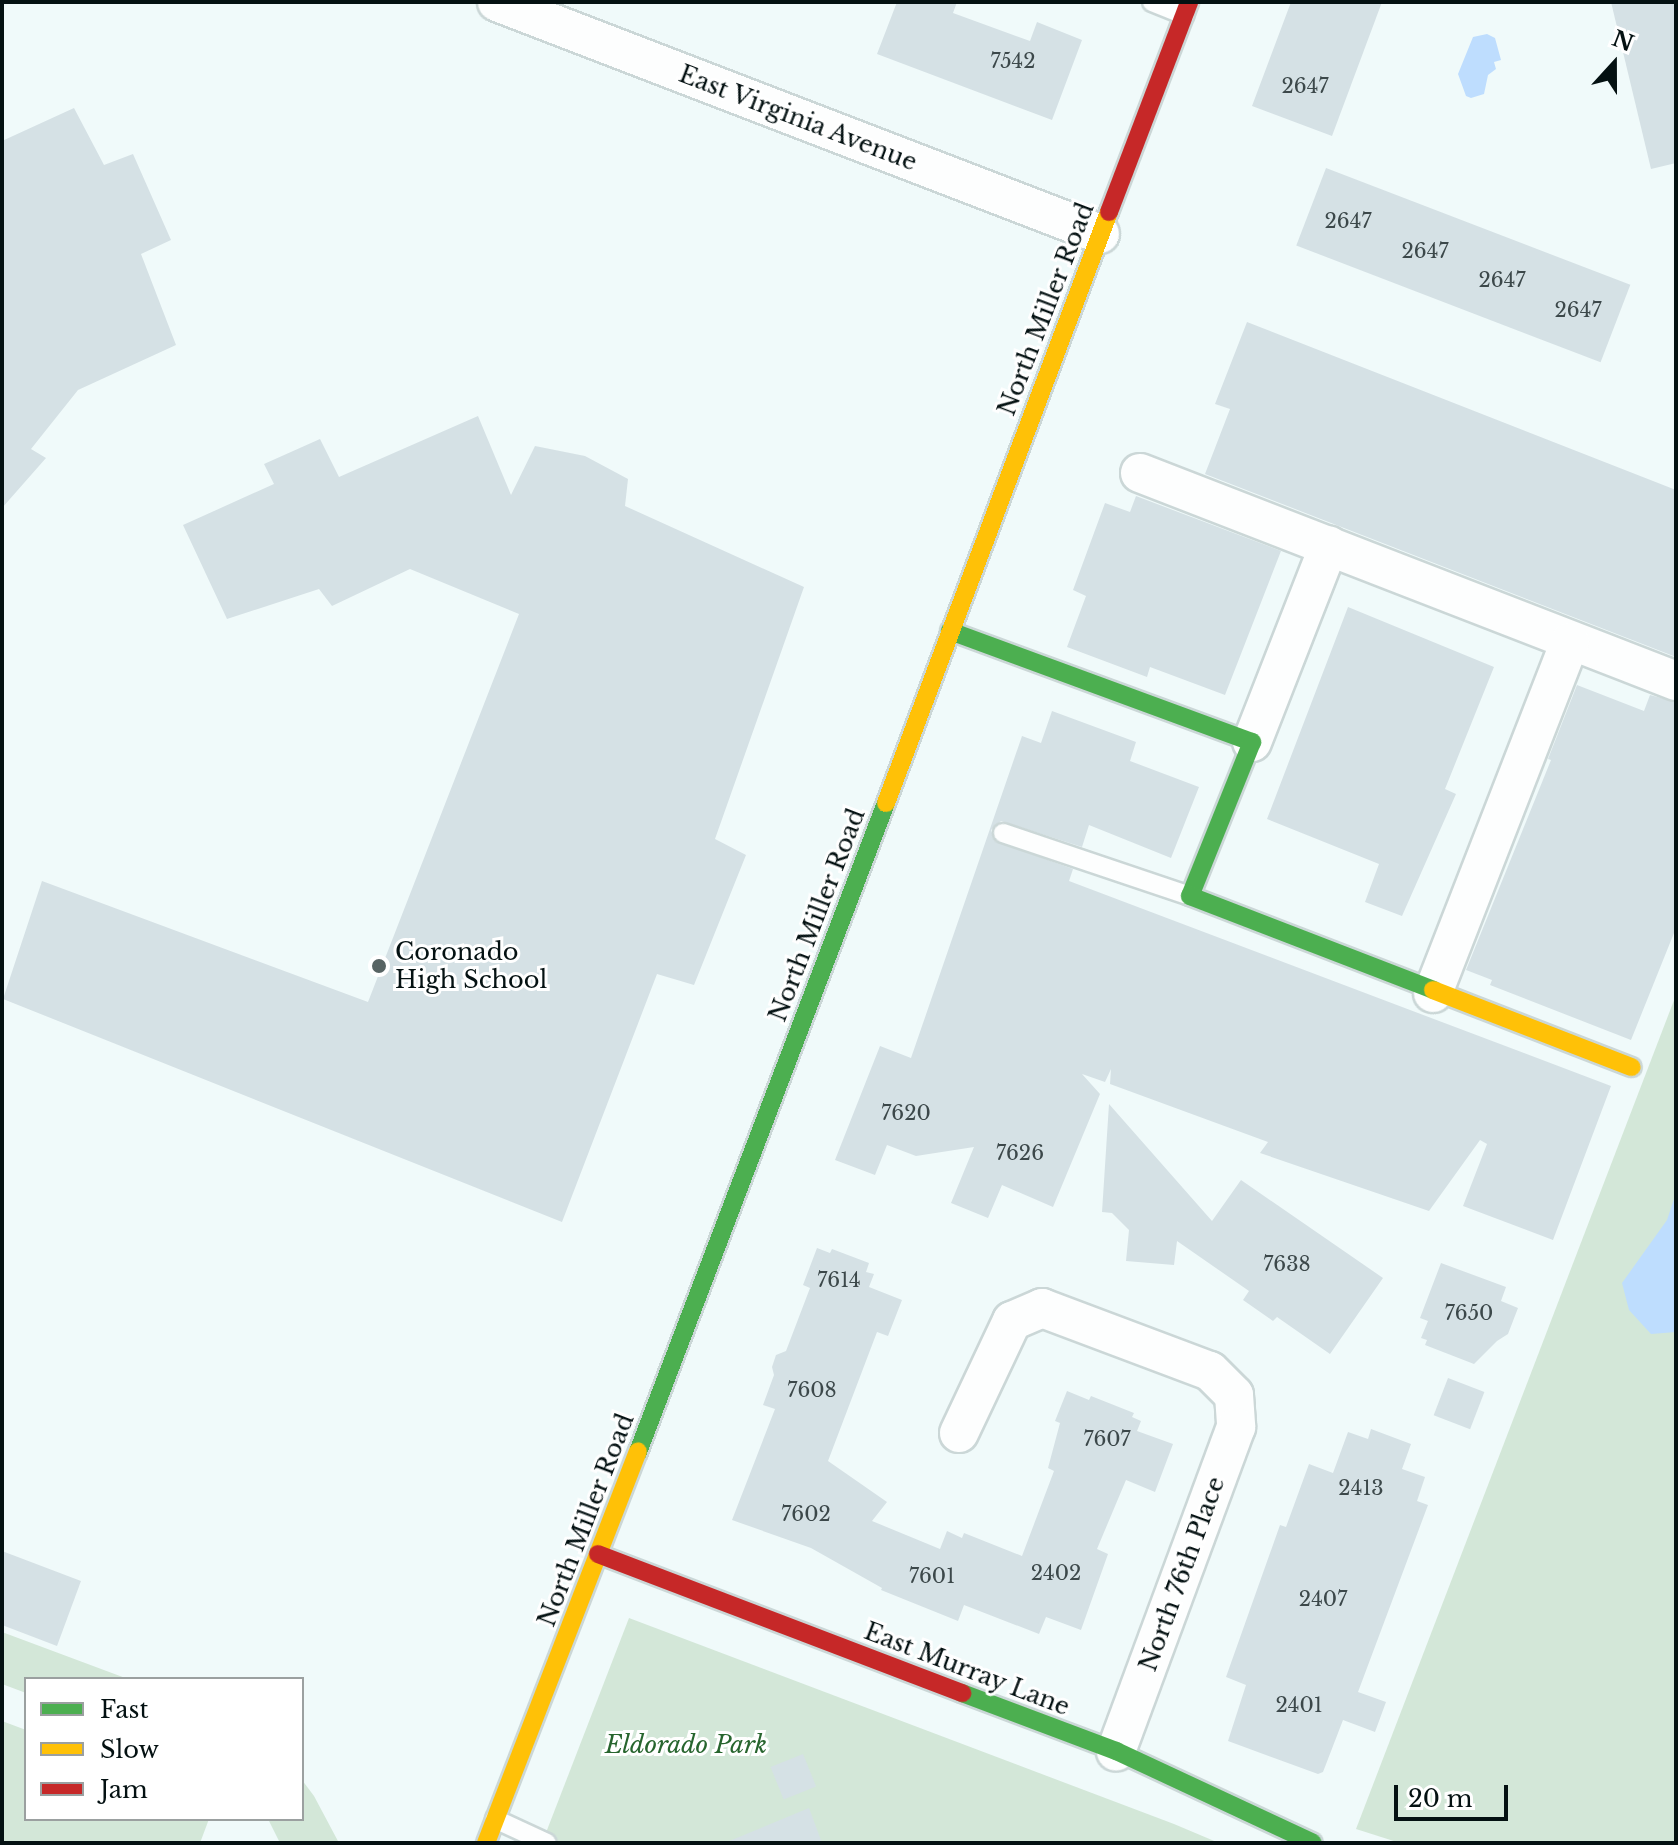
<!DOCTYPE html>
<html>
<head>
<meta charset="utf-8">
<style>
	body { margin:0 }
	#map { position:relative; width:1678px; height:1845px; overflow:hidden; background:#f0fafa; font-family:"Libre Baskerville",serif }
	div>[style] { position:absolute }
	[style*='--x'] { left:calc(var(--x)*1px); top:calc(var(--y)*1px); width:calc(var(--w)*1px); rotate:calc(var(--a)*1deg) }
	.green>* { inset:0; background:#d3e7d8 }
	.water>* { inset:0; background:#beddfe }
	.building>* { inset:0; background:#d5e1e5; transform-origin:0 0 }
	.roads { filter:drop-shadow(2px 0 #cbd7d7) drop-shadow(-2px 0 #cbd7d7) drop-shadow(0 2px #cbd7d7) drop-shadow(0 -2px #cbd7d7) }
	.lane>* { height:18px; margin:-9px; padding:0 9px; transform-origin:9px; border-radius:9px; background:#fdfefe }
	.street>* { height:38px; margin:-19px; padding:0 19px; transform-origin:19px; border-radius:19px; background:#fdfefe }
	.fast>* { height:18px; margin:-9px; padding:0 9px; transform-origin:9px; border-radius:9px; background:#4caf50 }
	.slow>* { height:18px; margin:-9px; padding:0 9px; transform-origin:9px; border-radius:9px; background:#ffc107 }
	.jam>* { height:18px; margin:-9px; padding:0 9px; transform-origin:9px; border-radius:9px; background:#c62828 }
	.dots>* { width:22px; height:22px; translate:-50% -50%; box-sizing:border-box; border:4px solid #fff; border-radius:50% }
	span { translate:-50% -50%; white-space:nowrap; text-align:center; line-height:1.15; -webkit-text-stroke:6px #fff; paint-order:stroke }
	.number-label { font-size:20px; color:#3c484a }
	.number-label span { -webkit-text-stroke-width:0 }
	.street-label { font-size:24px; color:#041112 }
	.poi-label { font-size:24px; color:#041112 }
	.left { translate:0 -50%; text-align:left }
	.park-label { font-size:24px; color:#27652e; font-style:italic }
	.frame { position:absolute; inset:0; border:4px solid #041112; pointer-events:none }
	.legend { position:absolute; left:24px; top:1677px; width:280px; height:144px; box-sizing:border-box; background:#fff; border:2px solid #9ba0a0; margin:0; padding:10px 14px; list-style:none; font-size:24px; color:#041112 }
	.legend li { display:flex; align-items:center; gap:16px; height:40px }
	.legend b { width:40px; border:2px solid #9ba0a0 }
	.north { position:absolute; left:1574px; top:24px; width:80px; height:80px; -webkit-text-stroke:6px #fff; paint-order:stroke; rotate:21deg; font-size:22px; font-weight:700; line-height:32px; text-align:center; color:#041112 }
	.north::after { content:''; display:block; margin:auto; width:28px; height:36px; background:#041112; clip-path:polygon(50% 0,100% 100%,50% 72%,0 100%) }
	.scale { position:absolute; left:1394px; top:1785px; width:114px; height:36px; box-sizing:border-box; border:4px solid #041112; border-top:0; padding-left:10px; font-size:24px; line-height:28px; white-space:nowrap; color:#041112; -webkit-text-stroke:6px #fff; paint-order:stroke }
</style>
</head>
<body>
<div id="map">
	<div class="green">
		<i style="clip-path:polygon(1676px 995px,1676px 1843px,1400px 1843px,1356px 1829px)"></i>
		<i style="clip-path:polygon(629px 1618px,1174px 1824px,1219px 1843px,542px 1843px)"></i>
		<i style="clip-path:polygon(2px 1632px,128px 1679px,26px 1679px,26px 1693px,2px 1684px)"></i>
		<i style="clip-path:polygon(2px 1721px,26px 1730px,26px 1819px,209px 1819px,200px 1843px,2px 1843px)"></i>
		<i style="clip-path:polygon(302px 1780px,314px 1796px,339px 1843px,280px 1843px,268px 1819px,302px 1819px)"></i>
	</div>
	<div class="water">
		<i style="clip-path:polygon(1487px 34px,1495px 38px,1501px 60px,1494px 62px,1496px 69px,1488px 75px,1484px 94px,1471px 98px,1466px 96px,1458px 74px,1473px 37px)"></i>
		<i style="clip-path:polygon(1676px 1193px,1676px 1332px,1651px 1334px,1629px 1310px,1622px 1283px,1667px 1220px)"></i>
	</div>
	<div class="building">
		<i style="clip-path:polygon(897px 2px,957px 2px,953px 13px,1030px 41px,1037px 22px,1082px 40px,1052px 120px,877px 54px)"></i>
		<i style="clip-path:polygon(1291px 2px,1382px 2px,1332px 136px,1252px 106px)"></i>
		<i style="clip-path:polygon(1611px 2px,1676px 2px,1676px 163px,1651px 169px)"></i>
		<i style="clip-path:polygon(74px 108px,104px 165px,133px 154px,171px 240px,141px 254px,176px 345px,78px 390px,31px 449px,46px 458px,2px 508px,2px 141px)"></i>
		<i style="left:1326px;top:168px;width:326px;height:83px;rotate:21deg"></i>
		<i style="clip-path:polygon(1247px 322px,1676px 490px,1676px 657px,1205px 474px,1230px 409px,1215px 404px)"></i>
		<i style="clip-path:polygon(478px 416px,511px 495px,535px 446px,585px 456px,628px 479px,625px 506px,804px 587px,715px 839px,746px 855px,694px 985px,657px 974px,562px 1222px,3px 999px,42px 881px,368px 1002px,519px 614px,410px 569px,332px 606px,319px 589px,227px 619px,183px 525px,274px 484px,264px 464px,320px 439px,339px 477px)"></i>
		<i style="clip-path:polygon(1136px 496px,1281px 551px,1225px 695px,1150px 667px,1147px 677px,1067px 647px,1086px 596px,1073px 590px,1105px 503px,1130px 512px)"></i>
		<i style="clip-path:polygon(1348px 607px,1494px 667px,1445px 789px,1456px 794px,1402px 916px,1365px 902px,1379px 864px,1267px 819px)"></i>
		<i style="clip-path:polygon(1577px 685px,1644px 711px,1650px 695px,1676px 702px,1676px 928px,1631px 1040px,1490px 985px,1492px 980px,1466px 970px,1551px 760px,1548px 759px)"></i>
		<i style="clip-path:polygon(1052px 711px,1136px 742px,1130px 761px,1199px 787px,1171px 858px,1089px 825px,1082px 847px,1001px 821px,991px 830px,995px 841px,1073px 869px,1069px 881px,1611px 1086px,1553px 1240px,1463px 1206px,1487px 1144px,1480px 1140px,1429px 1211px,1260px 1153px,1268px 1142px,1110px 1084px,1111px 1069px,1105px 1082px,1082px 1074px,1100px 1094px,1053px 1207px,1002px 1185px,988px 1218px,951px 1203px,974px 1147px,916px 1156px,887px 1145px,875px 1175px,835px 1160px,880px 1046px,911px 1058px,1022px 736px,1041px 743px)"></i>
		<i style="clip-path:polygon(1109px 1104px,1212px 1221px,1241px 1180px,1383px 1278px,1330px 1354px,1277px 1317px,1273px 1321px,1243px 1300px,1249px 1291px,1177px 1241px,1174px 1265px,1126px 1261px,1129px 1230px,1112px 1213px,1102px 1212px)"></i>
		<i style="clip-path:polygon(817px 1248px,830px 1253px,832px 1249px,869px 1263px,866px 1272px,874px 1274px,869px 1287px,902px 1300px,888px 1336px,877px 1332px,828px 1461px,887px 1502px,872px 1521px,940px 1549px,947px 1531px,962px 1538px,964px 1533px,1022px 1556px,1054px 1471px,1048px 1468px,1060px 1423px,1055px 1421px,1067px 1391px,1089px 1400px,1091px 1396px,1134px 1413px,1132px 1417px,1141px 1421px,1137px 1431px,1173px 1444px,1155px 1492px,1126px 1480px,1097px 1549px,1108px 1554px,1081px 1630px,1046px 1617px,1039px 1634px,964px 1605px,958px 1621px,881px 1590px,882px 1588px,811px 1548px,732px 1520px,775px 1409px,763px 1405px,774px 1375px,772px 1367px,776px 1355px,786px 1351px,810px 1288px,803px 1285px)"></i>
		<i style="clip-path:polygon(1441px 1263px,1506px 1287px,1501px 1301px,1518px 1308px,1508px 1334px,1497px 1341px,1474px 1364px,1425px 1345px,1427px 1340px,1421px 1338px,1428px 1321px,1420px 1318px)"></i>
		<i style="left:1448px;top:1378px;width:39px;height:40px;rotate:21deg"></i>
		<i style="clip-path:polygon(1371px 1429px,1411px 1444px,1402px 1469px,1425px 1477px,1417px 1501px,1428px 1505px,1358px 1692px,1386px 1702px,1375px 1732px,1343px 1720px,1323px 1772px,1318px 1774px,1228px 1741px,1246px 1685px,1226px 1677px,1280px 1525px,1286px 1527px,1309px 1464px,1333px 1473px,1348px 1432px,1368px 1439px)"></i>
		<i style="clip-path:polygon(2px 1551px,81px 1581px,57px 1646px,2px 1625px)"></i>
		<i style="left:803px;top:1754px;width:35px;height:35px;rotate:68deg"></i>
		<i style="clip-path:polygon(809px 1808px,822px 1843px,727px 1843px,727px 1842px)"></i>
	</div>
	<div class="roads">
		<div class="lane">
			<i style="--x:1152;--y:2;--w:35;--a:22"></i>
			<i style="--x:1003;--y:833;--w:197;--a:18.6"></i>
			<i style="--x:495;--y:1819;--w:57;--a:24.8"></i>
		</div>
		<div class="street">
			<i style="--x:497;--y:2;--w:646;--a:21.04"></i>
			<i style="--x:1140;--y:473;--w:575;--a:21.21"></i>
			<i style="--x:1252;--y:742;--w:211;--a:-68.6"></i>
			<i style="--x:1433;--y:993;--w:377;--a:-68.7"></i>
			<i style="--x:959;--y:1433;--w:124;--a:-64.7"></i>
			<i style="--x:1012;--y:1321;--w:33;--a:-23"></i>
			<i style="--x:1042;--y:1308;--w:179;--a:20.6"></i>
			<i style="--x:1210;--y:1371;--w:34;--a:45"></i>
			<i style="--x:1234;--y:1395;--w:32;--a:86"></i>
			<i style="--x:1236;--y:1427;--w:346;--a:110.3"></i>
		</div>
		<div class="fast">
			<i style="--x:950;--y:631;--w:322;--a:20.2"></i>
			<i style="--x:1252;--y:742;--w:166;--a:111.9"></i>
			<i style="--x:1190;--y:896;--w:261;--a:21.1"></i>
			<i style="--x:638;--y:1452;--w:695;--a:-69.09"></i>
			<i style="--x:962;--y:1693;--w:165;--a:20.6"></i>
			<i style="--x:1116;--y:1751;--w:217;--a:25"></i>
		</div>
		<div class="slow">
			<i style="--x:886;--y:803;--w:632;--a:-69.33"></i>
			<i style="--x:1433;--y:990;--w:213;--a:21.2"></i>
			<i style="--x:486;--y:1843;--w:420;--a:-68.8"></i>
		</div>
		<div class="jam">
			<i style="--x:1109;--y:212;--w:225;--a:-69.1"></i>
			<i style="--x:598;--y:1554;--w:390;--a:20.9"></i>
		</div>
	</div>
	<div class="dots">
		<i style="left:379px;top:966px;background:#576363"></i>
	</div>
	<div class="number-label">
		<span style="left:1013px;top:61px">7542</span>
		<span style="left:1305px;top:86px">2647</span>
		<span style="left:1348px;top:221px">2647</span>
		<span style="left:1425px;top:251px">2647</span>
		<span style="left:1502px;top:280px">2647</span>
		<span style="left:1578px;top:310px">2647</span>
		<span style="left:906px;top:1113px">7620</span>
		<span style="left:1020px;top:1153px">7626</span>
		<span style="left:1287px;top:1264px">7638</span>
		<span style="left:839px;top:1280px">7614</span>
		<span style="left:1469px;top:1313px">7650</span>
		<span style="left:812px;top:1390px">7608</span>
		<span style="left:1107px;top:1439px">7607</span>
		<span style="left:1361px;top:1488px">2413</span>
		<span style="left:806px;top:1514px">7602</span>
		<span style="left:1056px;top:1573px">2402</span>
		<span style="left:932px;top:1576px">7601</span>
		<span style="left:1323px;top:1599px">2407</span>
		<span style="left:1299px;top:1705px">2401</span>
	</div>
	<div class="street-label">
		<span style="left:798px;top:118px;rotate:21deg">East Virginia Avenue</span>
		<span style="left:1046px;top:309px;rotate:-69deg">North Miller Road</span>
		<span style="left:817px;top:915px;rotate:-69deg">North Miller Road</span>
		<span style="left:586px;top:1520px;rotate:-69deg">North Miller Road</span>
		<span style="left:1182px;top:1574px;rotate:-70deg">North 76th Place</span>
		<span style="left:967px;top:1669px;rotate:21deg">East Murray Lane</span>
	</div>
	<div class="poi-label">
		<span class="left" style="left:395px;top:966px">Coronado<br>High School</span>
	</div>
	<div class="park-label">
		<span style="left:686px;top:1745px">Eldorado Park</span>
	</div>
	<div class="frame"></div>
	<ul class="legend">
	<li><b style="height:10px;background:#4caf50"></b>Fast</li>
	<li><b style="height:10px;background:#ffc107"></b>Slow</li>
	<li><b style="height:10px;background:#c62828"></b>Jam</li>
	</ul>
	<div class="north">N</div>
	<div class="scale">20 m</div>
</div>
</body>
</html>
